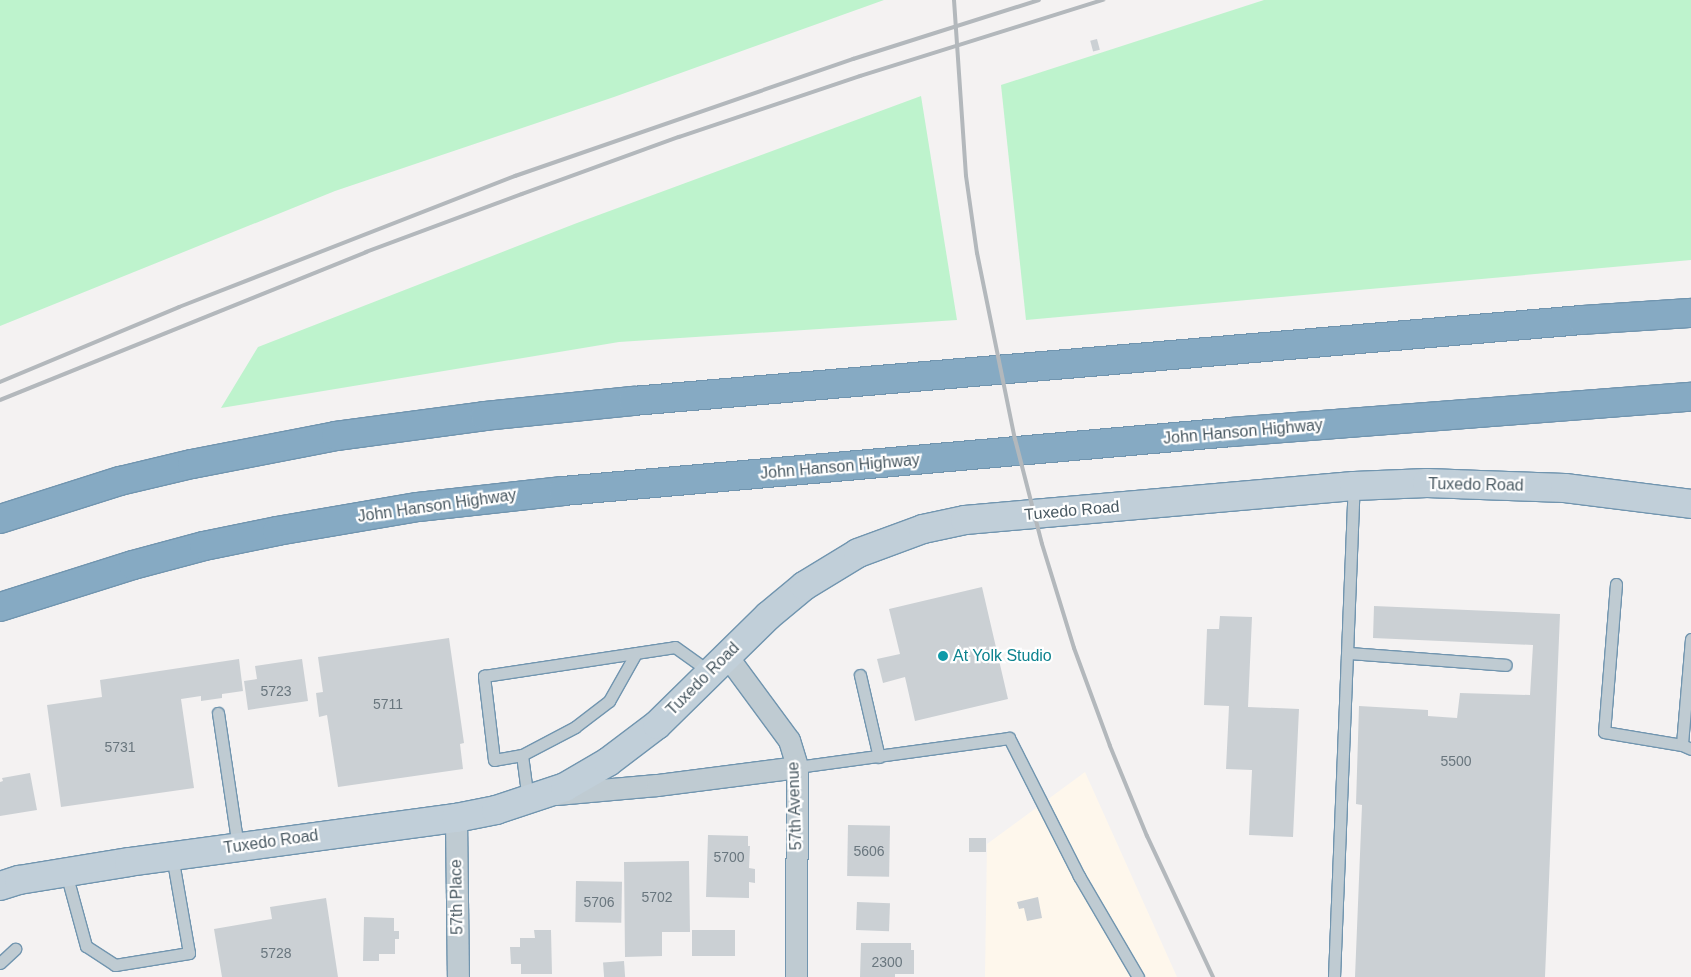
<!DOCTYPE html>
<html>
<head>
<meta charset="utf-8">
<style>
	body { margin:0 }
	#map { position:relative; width:1691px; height:977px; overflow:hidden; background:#f4f2f2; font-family:Helvetica,sans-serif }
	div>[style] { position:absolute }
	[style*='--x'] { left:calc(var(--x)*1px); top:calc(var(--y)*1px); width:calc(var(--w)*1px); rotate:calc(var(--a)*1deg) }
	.commercial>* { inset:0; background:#fef7ec }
	.green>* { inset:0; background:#bef3cd }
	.building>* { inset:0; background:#cbd0d4; transform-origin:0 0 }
	.roads { filter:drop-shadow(1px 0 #7195af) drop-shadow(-1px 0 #7195af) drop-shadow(0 1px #7195af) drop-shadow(0 -1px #7195af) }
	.service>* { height:11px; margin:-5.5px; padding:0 5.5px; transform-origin:5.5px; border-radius:5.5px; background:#bfcbd2 }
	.minor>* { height:21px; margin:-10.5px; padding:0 10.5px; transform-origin:10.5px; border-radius:10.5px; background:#bfcbd2 }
	.secondary>* { height:28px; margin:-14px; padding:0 14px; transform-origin:14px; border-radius:14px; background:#c1cfd9 }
	.motorway>* { height:28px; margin:-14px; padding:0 14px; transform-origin:14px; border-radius:14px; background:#86aac3 }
	.rail>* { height:4px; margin:-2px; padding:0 2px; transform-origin:2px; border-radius:2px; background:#b3b8bc }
	.dots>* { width:14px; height:14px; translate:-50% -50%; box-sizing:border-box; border:2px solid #fff; border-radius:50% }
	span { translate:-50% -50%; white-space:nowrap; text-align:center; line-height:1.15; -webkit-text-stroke:4.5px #fff; paint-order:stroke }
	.number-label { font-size:14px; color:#69767e }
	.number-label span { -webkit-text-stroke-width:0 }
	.street-label { font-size:16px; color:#485861 }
	.culture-label { font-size:16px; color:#0d838f }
	.left { translate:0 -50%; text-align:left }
</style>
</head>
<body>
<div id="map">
	<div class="commercial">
		<i style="clip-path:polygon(1085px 772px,1177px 977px,985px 977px,987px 844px)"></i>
	</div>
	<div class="green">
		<i style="clip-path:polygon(0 0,884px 0,614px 97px,335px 191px,0 326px)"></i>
		<i style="clip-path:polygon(1264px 0,1691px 0,1691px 260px,1026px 320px,1001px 85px)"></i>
		<i style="clip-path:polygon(921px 96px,957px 320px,619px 342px,221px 408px,258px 347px,577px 223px)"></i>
	</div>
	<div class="building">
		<i style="left:1097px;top:39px;width:11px;height:7px;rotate:75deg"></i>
		<i style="clip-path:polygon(982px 587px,1008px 699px,915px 721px,905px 677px,883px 683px,877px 659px,900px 654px,889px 609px)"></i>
		<i style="clip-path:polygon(1374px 606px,1560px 614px,1545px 977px,1355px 977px,1362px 805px,1356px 804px,1359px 706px,1428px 710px,1428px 716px,1457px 718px,1460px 693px,1530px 695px,1533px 645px,1373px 638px)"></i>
		<i style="clip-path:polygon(1220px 616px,1252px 617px,1248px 707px,1299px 709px,1293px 837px,1249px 835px,1252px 770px,1226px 769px,1229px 706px,1204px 705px,1207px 629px,1219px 629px)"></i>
		<i style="clip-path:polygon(449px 638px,464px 743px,460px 744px,463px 769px,338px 787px,327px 715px,319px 717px,316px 693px,323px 692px,318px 657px)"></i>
		<i style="clip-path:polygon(239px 659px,243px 691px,222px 694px,222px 698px,201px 701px,201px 696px,181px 699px,194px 788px,61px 807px,47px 705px,102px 697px,100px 680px)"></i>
		<i style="clip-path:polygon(302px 659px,308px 701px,248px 710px,244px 681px,257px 679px,255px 666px)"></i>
		<i style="clip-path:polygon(30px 773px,37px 810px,0 816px,0 782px,3px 781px,2px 778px)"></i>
		<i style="left:848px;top:825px;width:42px;height:51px;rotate:1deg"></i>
		<i style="clip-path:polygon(708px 835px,748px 836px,748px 846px,750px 846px,749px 868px,755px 869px,755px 883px,749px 882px,749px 898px,706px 897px)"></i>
		<i style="left:969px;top:838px;width:17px;height:14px"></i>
		<i style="clip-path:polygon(689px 861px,690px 932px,662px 932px,662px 956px,625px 957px,624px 862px)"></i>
		<i style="left:576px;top:881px;width:46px;height:41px;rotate:1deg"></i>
		<i style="clip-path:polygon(1038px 897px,1042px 918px,1027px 921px,1024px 908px,1019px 909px,1017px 902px)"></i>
		<i style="clip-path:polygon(326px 898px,338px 977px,222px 977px,214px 929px,272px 919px,270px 907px)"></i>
		<i style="left:857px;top:902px;width:33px;height:28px;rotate:2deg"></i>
		<i style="clip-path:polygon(364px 917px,394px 918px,394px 931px,399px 931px,399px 939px,395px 939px,395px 954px,379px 954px,379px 961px,363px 961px)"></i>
		<i style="clip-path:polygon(534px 930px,551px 930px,552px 974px,521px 974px,521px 964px,511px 964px,510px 947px,520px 947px,520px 938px,535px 938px)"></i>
		<i style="left:692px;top:930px;width:43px;height:26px"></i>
		<i style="clip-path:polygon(861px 943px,911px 943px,911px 950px,914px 950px,914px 974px,895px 974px,895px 977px,860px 977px)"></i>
		<i style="left:624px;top:961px;width:16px;height:21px;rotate:86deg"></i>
	</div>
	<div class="roads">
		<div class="service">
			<i style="--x:1616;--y:584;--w:148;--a:94.6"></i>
			<i style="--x:1604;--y:732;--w:79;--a:9.5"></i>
			<i style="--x:1691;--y:639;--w:106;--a:94.9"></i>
			<i style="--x:1682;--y:745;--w:10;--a:24"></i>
			<i style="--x:1348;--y:653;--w:158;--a:4.3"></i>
			<i style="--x:860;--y:675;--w:84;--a:77"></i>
			<i style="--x:218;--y:713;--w:135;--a:81.5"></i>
			<i style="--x:522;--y:755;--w:60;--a:-27.8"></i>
			<i style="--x:575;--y:727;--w:43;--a:-37.4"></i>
			<i style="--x:609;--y:701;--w:55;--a:-60.6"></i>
			<i style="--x:797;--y:767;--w:214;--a:-7.8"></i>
			<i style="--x:1009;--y:738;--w:155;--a:63.1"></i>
			<i style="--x:1079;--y:876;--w:117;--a:59.7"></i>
			<i style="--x:528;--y:800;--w:45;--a:-97.6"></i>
			<i style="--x:522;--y:755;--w:28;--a:170"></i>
			<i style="--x:494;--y:760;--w:85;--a:-96.8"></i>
			<i style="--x:484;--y:676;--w:193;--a:-8.6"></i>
			<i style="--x:675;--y:647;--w:43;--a:35.5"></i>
			<i style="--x:66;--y:873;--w:76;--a:74.7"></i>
			<i style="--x:86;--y:946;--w:35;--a:33"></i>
			<i style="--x:115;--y:965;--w:75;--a:-9.2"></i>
			<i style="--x:189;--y:953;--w:98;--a:-99.9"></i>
			<i style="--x:0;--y:963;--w:21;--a:-43"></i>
			<i style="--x:1334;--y:977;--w:491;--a:-87.7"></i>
		</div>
		<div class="minor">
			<i style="--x:727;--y:656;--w:104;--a:53.6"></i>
			<i style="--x:789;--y:740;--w:28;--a:73"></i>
			<i style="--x:797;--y:767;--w:210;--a:90.3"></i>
			<i style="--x:556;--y:794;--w:101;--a:-5.1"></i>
			<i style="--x:657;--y:785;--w:141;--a:-7.3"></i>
			<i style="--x:456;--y:818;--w:159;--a:89.3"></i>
		</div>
		<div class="secondary">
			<i style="--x:0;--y:886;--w:20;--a:-18"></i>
			<i style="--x:19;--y:880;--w:111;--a:-9.3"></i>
			<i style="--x:129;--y:862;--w:330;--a:-7.7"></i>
			<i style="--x:456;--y:818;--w:41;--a:-11.3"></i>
			<i style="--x:496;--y:810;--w:73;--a:-18.4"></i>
			<i style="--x:565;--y:787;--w:50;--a:-30.2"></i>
			<i style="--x:608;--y:762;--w:61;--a:-37.1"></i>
			<i style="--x:657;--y:725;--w:156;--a:-44.5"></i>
			<i style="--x:768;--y:616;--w:47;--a:-39.8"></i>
			<i style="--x:804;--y:586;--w:63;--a:-31.4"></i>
			<i style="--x:858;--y:553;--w:69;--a:-20.3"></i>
			<i style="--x:923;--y:529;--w:43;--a:-12.1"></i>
			<i style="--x:965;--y:520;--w:390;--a:-5"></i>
			<i style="--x:1354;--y:486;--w:73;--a:-2.4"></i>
			<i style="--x:1427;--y:483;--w:138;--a:2.1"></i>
			<i style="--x:1565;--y:488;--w:127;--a:7.2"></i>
		</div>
		<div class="motorway">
			<i style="--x:0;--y:519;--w:126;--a:-17.6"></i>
			<i style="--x:120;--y:481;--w:74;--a:-13.3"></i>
			<i style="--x:192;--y:464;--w:147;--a:-11"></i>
			<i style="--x:336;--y:436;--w:150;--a:-7.6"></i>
			<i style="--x:485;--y:416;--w:149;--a:-5.8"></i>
			<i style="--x:633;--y:401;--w:952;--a:-4.88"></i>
			<i style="--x:1582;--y:320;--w:109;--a:-3.7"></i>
			<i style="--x:0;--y:607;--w:139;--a:-17.5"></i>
			<i style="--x:133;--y:565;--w:73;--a:-15"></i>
			<i style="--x:204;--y:546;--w:75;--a:-11.6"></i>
			<i style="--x:277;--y:531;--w:143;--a:-9.7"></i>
			<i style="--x:418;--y:507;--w:146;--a:-6.3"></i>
			<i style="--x:563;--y:491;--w:672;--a:-5.04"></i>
			<i style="--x:1232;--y:432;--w:460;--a:-4.4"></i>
		</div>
	</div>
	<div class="rail">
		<i style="--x:954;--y:0;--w:176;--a:86.1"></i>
		<i style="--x:966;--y:176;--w:78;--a:81.9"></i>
		<i style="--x:977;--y:253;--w:190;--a:78.5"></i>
		<i style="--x:1015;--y:439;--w:108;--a:75.6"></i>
		<i style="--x:1042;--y:544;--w:109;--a:72.9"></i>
		<i style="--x:1074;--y:648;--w:104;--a:69.8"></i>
		<i style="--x:1110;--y:746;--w:97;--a:67.7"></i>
		<i style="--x:1147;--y:836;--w:156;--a:64.9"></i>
		<i style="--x:0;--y:382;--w:194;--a:-22.7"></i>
		<i style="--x:179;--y:307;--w:361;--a:-21.3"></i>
		<i style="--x:515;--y:176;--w:358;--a:-19.1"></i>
		<i style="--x:853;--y:59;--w:195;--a:-17.6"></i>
		<i style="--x:0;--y:400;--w:395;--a:-22"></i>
		<i style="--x:366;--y:252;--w:166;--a:-20.4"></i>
		<i style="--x:522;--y:194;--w:167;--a:-20"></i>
		<i style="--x:679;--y:137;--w:191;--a:-18.6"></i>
		<i style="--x:860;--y:76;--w:255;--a:-17.4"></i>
	</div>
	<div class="dots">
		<i style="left:943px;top:656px;background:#0f9aa8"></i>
	</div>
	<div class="number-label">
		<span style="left:276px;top:691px">5723</span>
		<span style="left:388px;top:704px">5711</span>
		<span style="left:120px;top:747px">5731</span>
		<span style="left:1456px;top:761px">5500</span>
		<span style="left:869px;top:851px">5606</span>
		<span style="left:729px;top:857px">5700</span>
		<span style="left:657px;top:897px">5702</span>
		<span style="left:599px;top:902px">5706</span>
		<span style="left:276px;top:953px">5728</span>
		<span style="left:887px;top:962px">2300</span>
	</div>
	<div class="street-label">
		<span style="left:1243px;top:432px;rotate:-5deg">John Hanson Highway</span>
		<span style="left:840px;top:467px;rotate:-5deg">John Hanson Highway</span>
		<span style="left:1476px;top:485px;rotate:1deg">Tuxedo Road</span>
		<span style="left:437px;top:506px;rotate:-8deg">John Hanson Highway</span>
		<span style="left:1072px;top:511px;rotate:-5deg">Tuxedo Road</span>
		<span style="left:703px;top:679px;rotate:-45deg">Tuxedo Road</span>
		<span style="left:795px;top:806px;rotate:-92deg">57th Avenue</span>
		<span style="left:271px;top:842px;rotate:-8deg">Tuxedo Road</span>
		<span style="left:457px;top:897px;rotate:-91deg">57th Place</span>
	</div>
	<div class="culture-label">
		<span class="left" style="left:953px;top:656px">At Yolk Studio</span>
	</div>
</div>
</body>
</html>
